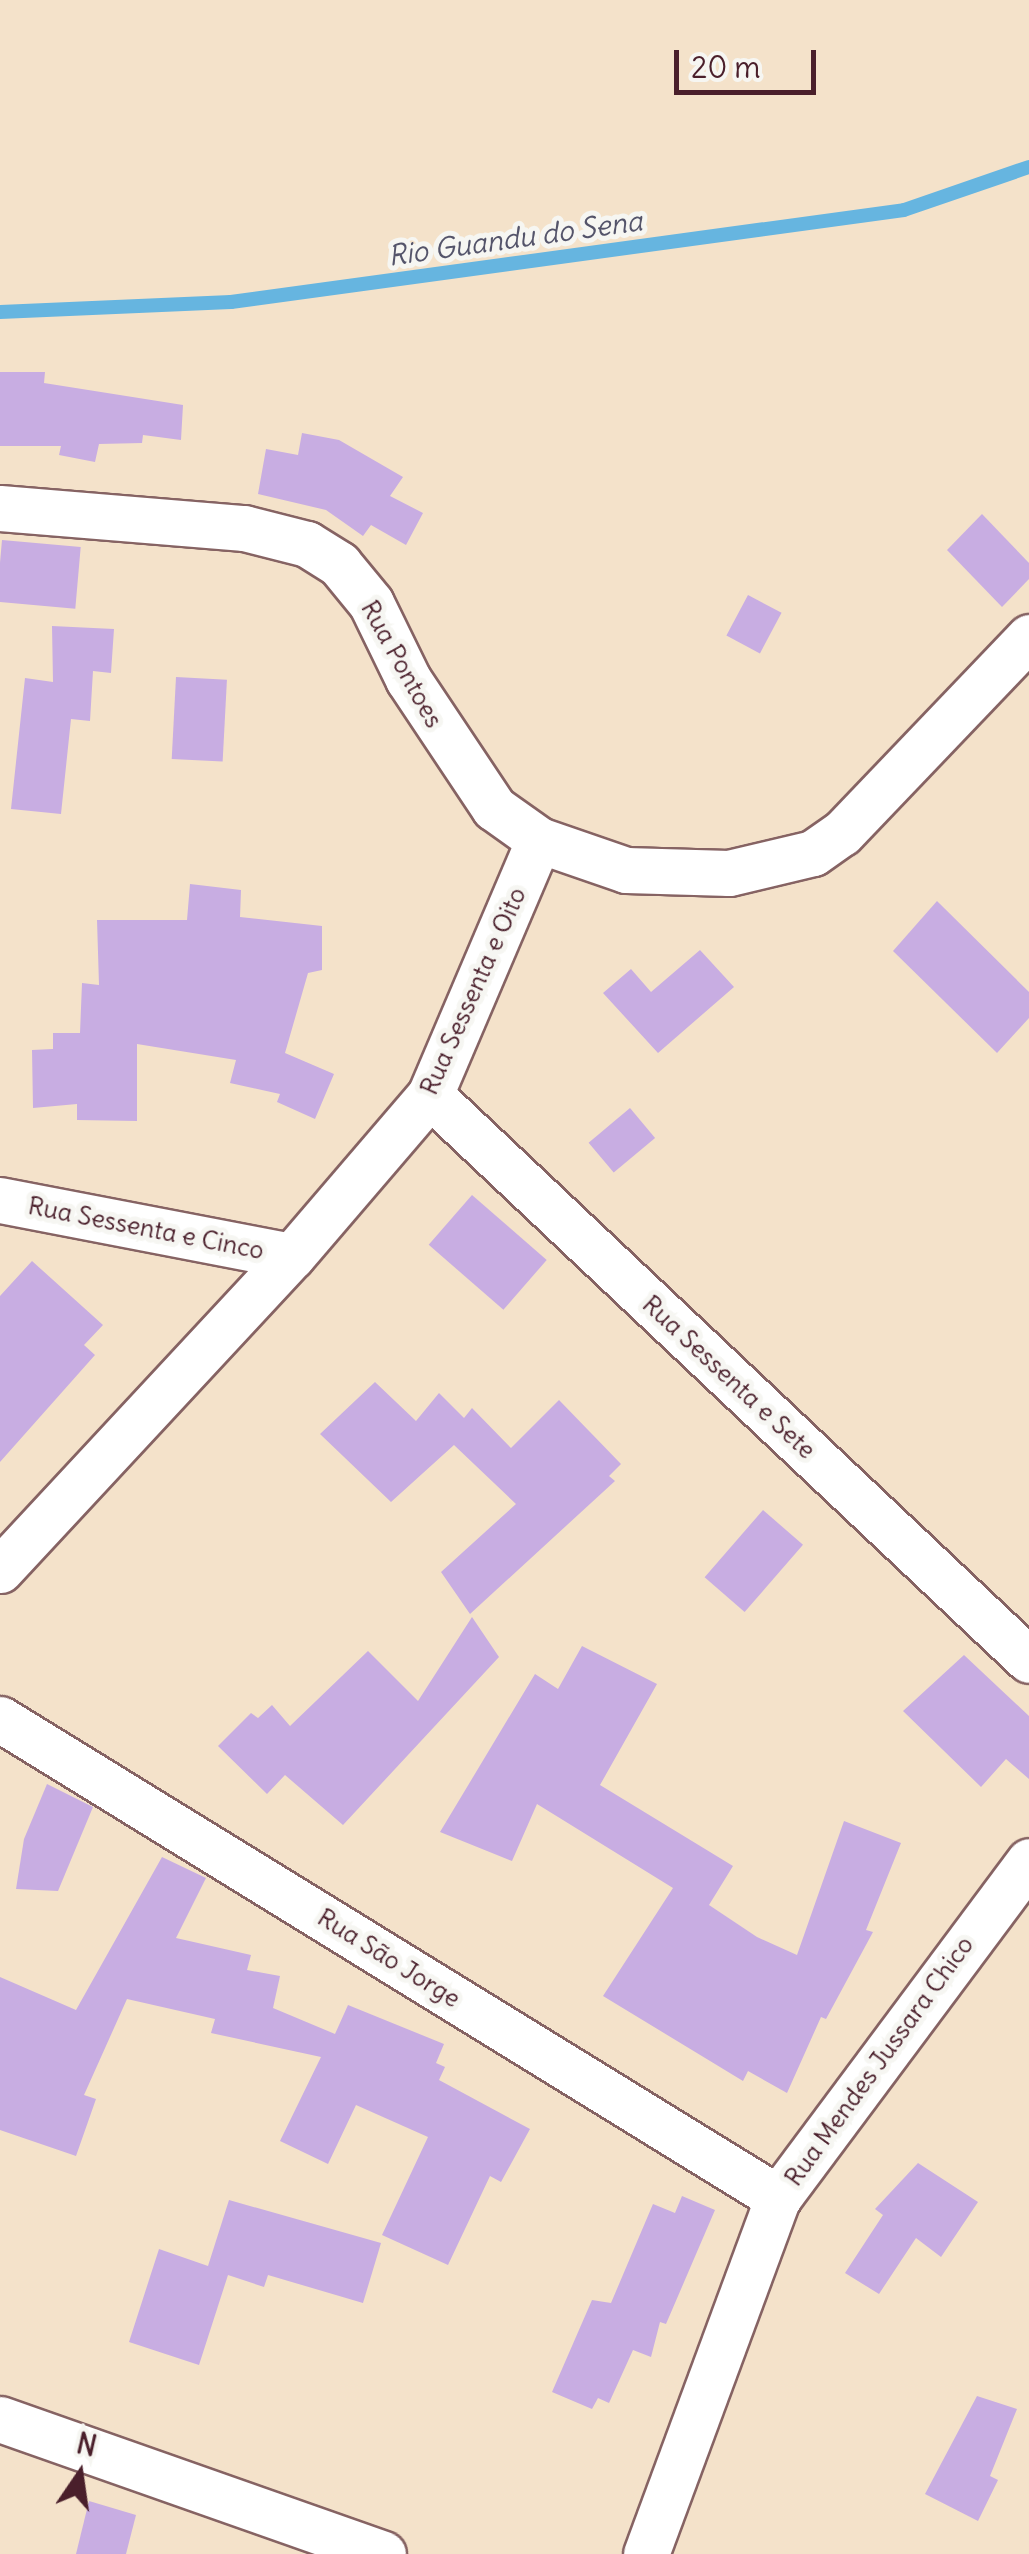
<!DOCTYPE html>
<html>
<head>
<meta charset="utf-8">
<style>
	body { margin:0 }
	#map { position:relative; width:1029px; height:2554px; overflow:hidden; background:#f4e2ca; font-family:Delius,sans-serif }
	div>[style] { position:absolute }
	[style*='--x'] { left:calc(var(--x)*1px); top:calc(var(--y)*1px); width:calc(var(--w)*1px); rotate:calc(var(--a)*1deg) }
	.stream>* { height:14px; margin:-7px; padding:0 7px; transform-origin:7px; border-radius:7px; background:#66b5e0 }
	.building>* { inset:0; background:#c8ade2; transform-origin:0 0 }
	.roads { filter:drop-shadow(2px 0 #866363) drop-shadow(-2px 0 #866363) drop-shadow(0 2px #866363) drop-shadow(0 -2px #866363) }
	.minor>* { height:45px; margin:-22.5px; padding:0 22.5px; transform-origin:22.5px; border-radius:22.5px; background:#fff }
	span { translate:-50% -50%; white-space:nowrap; text-align:center; line-height:1.15; -webkit-text-stroke:10px #f6f6f2; paint-order:stroke }
	.street-label { font-size:25px; color:#4a1f2b }
	.water-label { font-size:28px; color:#54546a; font-style:italic }
	.north { position:absolute; left:30px; top:2424px; width:100px; height:100px; -webkit-text-stroke:8px #f6f6f2; paint-order:stroke; rotate:13deg; font-size:28px; font-weight:700; line-height:40px; text-align:center; color:#4a1f2b }
	.north::after { content:''; display:block; margin:auto; width:35px; height:45px; background:#4a1f2b; clip-path:polygon(50% 0,100% 100%,50% 72%,0 100%) }
	.scale { position:absolute; left:674px; top:50px; width:142px; height:45px; box-sizing:border-box; border:5px solid #4a1f2b; border-top:0; padding-left:12px; font-size:30px; line-height:35px; white-space:nowrap; color:#4a1f2b; -webkit-text-stroke:8px #f6f6f2; paint-order:stroke }
</style>
</head>
<body>
<div id="map">
	<div class="stream">
		<i style="--x:0;--y:312;--w:231;--a:-2.5"></i>
		<i style="--x:231;--y:302;--w:679;--a:-7.78"></i>
		<i style="--x:904;--y:210;--w:132;--a:-19"></i>
	</div>
	<div class="building">
		<i style="clip-path:polygon(0 372px,45px 372px,44px 383px,183px 405px,181px 440px,143px 435px,142px 443px,99px 444px,95px 462px,59px 455px,61px 446px,0 446px)"></i>
		<i style="clip-path:polygon(302px 433px,339px 440px,403px 477px,390px 496px,423px 513px,406px 545px,371px 525px,363px 536px,326px 510px,258px 494px,266px 449px,298px 455px)"></i>
		<i style="clip-path:polygon(982px 514px,1029px 563px,1029px 579px,1002px 607px,947px 550px)"></i>
		<i style="left:2px;top:540px;width:79px;height:62px;rotate:5deg"></i>
		<i style="left:748px;top:595px;width:38px;height:46px;rotate:28deg"></i>
		<i style="clip-path:polygon(52px 626px,114px 629px,111px 673px,93px 671px,90px 721px,71px 719px,61px 814px,11px 809px,25px 678px,53px 682px)"></i>
		<i style="left:176px;top:677px;width:51px;height:82px;rotate:3deg"></i>
		<i style="clip-path:polygon(190px 884px,241px 890px,240px 917px,322px 926px,322px 970px,308px 973px,285px 1053px,334px 1074px,315px 1119px,277px 1102px,280px 1094px,230px 1083px,236px 1060px,137px 1044px,137px 1121px,77px 1120px,77px 1104px,33px 1108px,32px 1050px,53px 1049px,53px 1033px,80px 1033px,82px 983px,99px 985px,97px 920px,187px 920px)"></i>
		<i style="clip-path:polygon(937px 901px,1029px 992px,1029px 1018px,997px 1053px,893px 951px)"></i>
		<i style="clip-path:polygon(700px 950px,734px 987px,658px 1053px,603px 993px,631px 969px,651px 992px)"></i>
		<i style="left:630px;top:1108px;width:39px;height:54px;rotate:50deg"></i>
		<i style="left:472px;top:1195px;width:99px;height:66px;rotate:41deg"></i>
		<i style="clip-path:polygon(32px 1261px,103px 1325px,84px 1345px,95px 1355px,0 1462px,0 1296px)"></i>
		<i style="clip-path:polygon(375px 1382px,416px 1421px,439px 1393px,464px 1418px,472px 1408px,511px 1448px,559px 1400px,621px 1464px,609px 1476px,615px 1481px,470px 1614px,441px 1572px,516px 1504px,454px 1445px,391px 1502px,320px 1434px)"></i>
		<i style="left:763px;top:1510px;width:53px;height:89px;rotate:41deg"></i>
		<i style="clip-path:polygon(472px 1617px,499px 1657px,343px 1825px,285px 1775px,267px 1794px,218px 1746px,251px 1713px,258px 1718px,272px 1705px,290px 1726px,368px 1651px,418px 1701px)"></i>
		<i style="clip-path:polygon(582px 1646px,657px 1684px,600px 1785px,733px 1866px,709px 1905px,757px 1937px,797px 1955px,844px 1821px,901px 1843px,866px 1930px,873px 1932px,826px 2019px,821px 2017px,787px 2093px,748px 2071px,743px 2081px,603px 1996px,673px 1888px,537px 1804px,512px 1861px,440px 1832px,535px 1674px,558px 1689px)"></i>
		<i style="clip-path:polygon(964px 1655px,1029px 1716px,1029px 1779px,1006px 1759px,981px 1787px,903px 1711px)"></i>
		<i style="clip-path:polygon(47px 1784px,93px 1807px,58px 1891px,16px 1889px,24px 1839px)"></i>
		<i style="clip-path:polygon(162px 1857px,206px 1878px,176px 1938px,251px 1955px,247px 1970px,280px 1976px,273px 2008px,335px 2034px,348px 2005px,444px 2044px,436px 2063px,445px 2067px,439px 2080px,530px 2129px,501px 2182px,490px 2176px,448px 2265px,382px 2235px,428px 2137px,356px 2105px,328px 2164px,280px 2141px,321px 2057px,211px 2033px,215px 2019px,127px 1999px,84px 2095px,96px 2099px,76px 2156px,0 2130px,0 1977px,76px 2010px)"></i>
		<i style="clip-path:polygon(918px 2163px,978px 2202px,941px 2257px,916px 2238px,879px 2294px,845px 2273px,883px 2215px,875px 2209px)"></i>
		<i style="clip-path:polygon(682px 2196px,715px 2210px,666px 2324px,660px 2322px,651px 2357px,633px 2350px,609px 2403px,598px 2398px,592px 2409px,552px 2392px,592px 2300px,611px 2303px,653px 2204px,675px 2213px)"></i>
		<i style="clip-path:polygon(229px 2200px,381px 2243px,363px 2303px,268px 2275px,264px 2287px,228px 2275px,199px 2365px,129px 2342px,159px 2249px,208px 2266px)"></i>
		<i style="clip-path:polygon(977px 2396px,1017px 2409px,990px 2476px,998px 2480px,978px 2521px,925px 2494px)"></i>
		<i style="clip-path:polygon(89px 2501px,136px 2515px,126px 2554px,76px 2554px)"></i>
	</div>
	<div class="roads">
		<div class="minor">
			<i style="--x:0;--y:508;--w:245;--a:4.7"></i>
			<i style="--x:244;--y:528;--w:65;--a:14.3"></i>
			<i style="--x:307;--y:544;--w:38;--a:32"></i>
			<i style="--x:339;--y:564;--w:50;--a:50.6"></i>
			<i style="--x:371;--y:603;--w:85;--a:64"></i>
			<i style="--x:408;--y:679;--w:155;--a:56.3"></i>
			<i style="--x:494;--y:808;--w:55;--a:35.4"></i>
			<i style="--x:539;--y:840;--w:92;--a:19"></i>
			<i style="--x:626;--y:870;--w:103;--a:1.7"></i>
			<i style="--x:729;--y:873;--w:86;--a:-13.4"></i>
			<i style="--x:813;--y:853;--w:35;--a:-35"></i>
			<i style="--x:842;--y:833;--w:271;--a:-46.3"></i>
			<i style="--x:430;--y:1095;--w:823;--a:43.33"></i>
			<i style="--x:0;--y:1200;--w:297;--a:10.9"></i>
			<i style="--x:0;--y:1570;--w:429;--a:-47.1"></i>
			<i style="--x:292;--y:1256;--w:212;--a:-49.4"></i>
			<i style="--x:430;--y:1095;--w:277;--a:-66.9"></i>
			<i style="--x:0;--y:1719;--w:914;--a:31.62"></i>
			<i style="--x:0;--y:2419;--w:406;--a:19.4"></i>
			<i style="--x:646;--y:2554;--w:380;--a:-69.7"></i>
			<i style="--x:778;--y:2198;--w:420;--a:-53.3"></i>
		</div>
	</div>
	<div class="street-label">
		<span style="left:402px;top:664px;rotate:61deg">Rua Pontoes</span>
		<span style="left:473px;top:991px;rotate:-66deg">Rua Sessenta e Oito</span>
		<span style="left:146px;top:1228px;rotate:11deg">Rua Sessenta e Cinco</span>
		<span style="left:729px;top:1377px;rotate:43deg">Rua Sessenta e Sete</span>
		<span style="left:389px;top:1958px;rotate:32deg">Rua São Jorge</span>
		<span style="left:879px;top:2061px;rotate:-54deg">Rua Mendes Jussara Chico</span>
	</div>
	<div class="water-label">
		<span style="left:515px;top:238px;rotate:-8deg">Rio Guandu do Sena</span>
	</div>
	<div class="north">N</div>
	<div class="scale">20 m</div>
</div>
</body>
</html>
